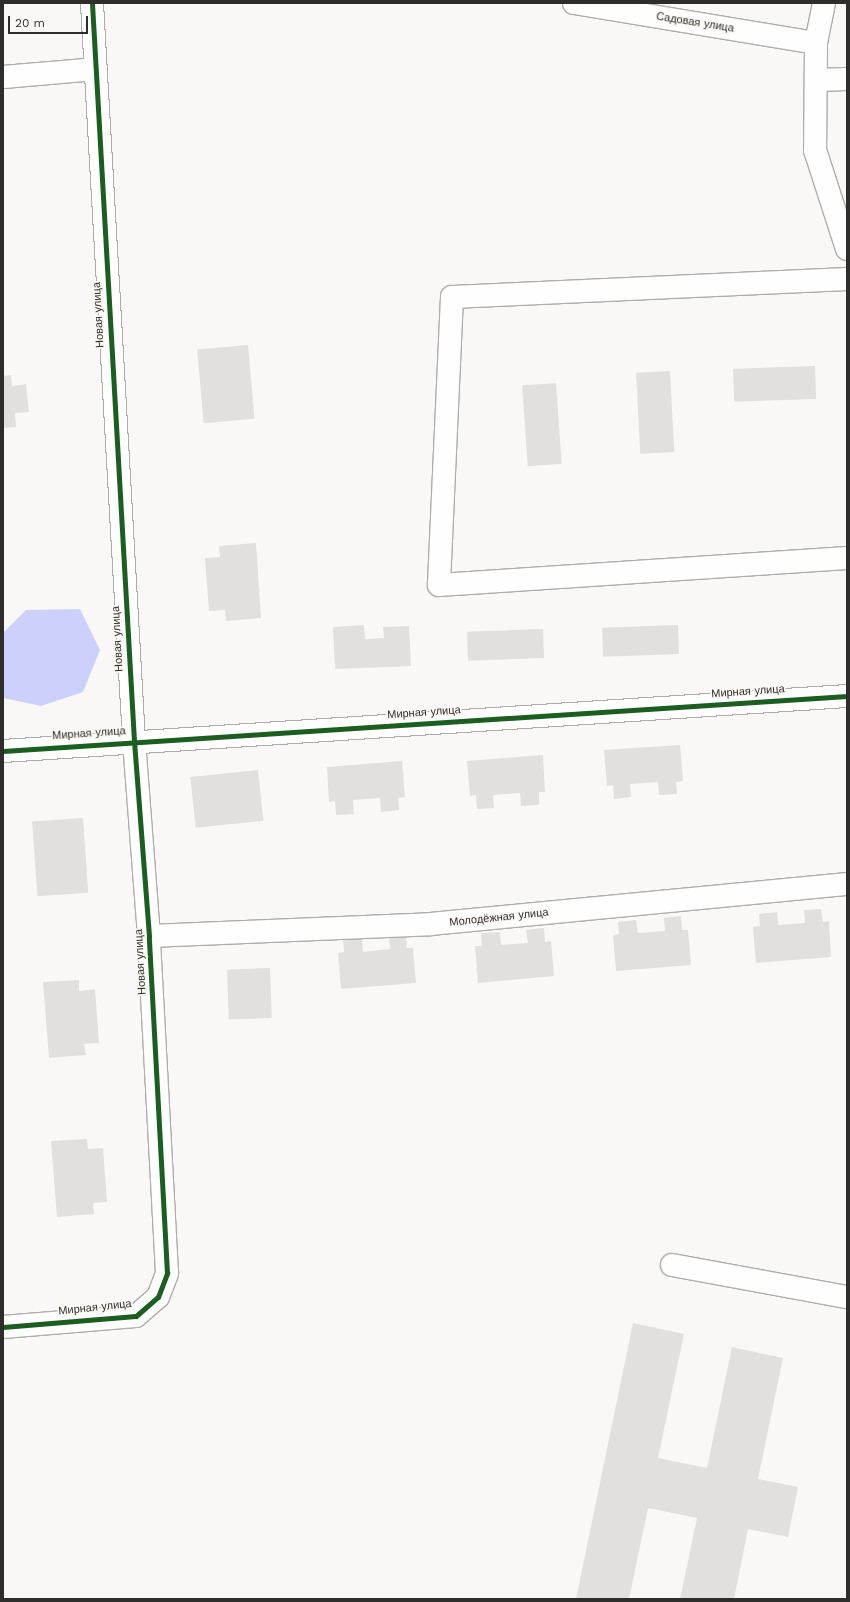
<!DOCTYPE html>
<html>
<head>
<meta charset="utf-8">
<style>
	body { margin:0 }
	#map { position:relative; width:850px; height:1602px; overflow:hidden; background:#faf8f6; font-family:"Work Sans",sans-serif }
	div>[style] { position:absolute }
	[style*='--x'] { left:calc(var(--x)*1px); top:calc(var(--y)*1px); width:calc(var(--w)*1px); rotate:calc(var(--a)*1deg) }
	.water>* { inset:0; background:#ccd1fb }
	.building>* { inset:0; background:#e1e0df; transform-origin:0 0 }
	.roads { filter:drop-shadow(1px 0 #afadac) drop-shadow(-1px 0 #afadac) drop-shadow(0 1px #afadac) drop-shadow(0 -1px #afadac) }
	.minor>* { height:22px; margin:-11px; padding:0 11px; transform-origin:11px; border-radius:11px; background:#fefefe }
	.cycleway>* { height:5px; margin:-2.5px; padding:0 2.5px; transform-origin:2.5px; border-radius:2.5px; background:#1b5e20 }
	span { translate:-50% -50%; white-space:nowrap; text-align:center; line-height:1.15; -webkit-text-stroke:3.5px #fcf9f4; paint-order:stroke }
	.street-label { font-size:11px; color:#2e2d2c }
	.frame { position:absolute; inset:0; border:4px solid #2e2d2c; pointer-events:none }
	.scale { position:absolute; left:8px; top:16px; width:80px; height:18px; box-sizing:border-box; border:2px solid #2e2d2c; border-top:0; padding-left:5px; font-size:12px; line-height:14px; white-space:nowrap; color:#2e2d2c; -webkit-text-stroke:3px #fcf9f4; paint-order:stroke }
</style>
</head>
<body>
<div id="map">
	<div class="water">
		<i style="clip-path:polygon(80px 609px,100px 650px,83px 692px,41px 706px,3px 698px,3px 633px,26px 610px)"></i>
	</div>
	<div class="building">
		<i style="left:248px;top:345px;width:74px;height:51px;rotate:85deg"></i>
		<i style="left:815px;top:366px;width:33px;height:82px;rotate:88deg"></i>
		<i style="left:670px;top:371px;width:81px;height:34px;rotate:87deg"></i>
		<i style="clip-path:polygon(11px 375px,12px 386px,26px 384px,29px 412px,15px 413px,16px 427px,3px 428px,3px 376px)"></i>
		<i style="left:556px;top:383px;width:81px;height:34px;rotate:86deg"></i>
		<i style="clip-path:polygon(256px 543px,261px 618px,226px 621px,225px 610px,209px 611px,205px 558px,220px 557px,219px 546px)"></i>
		<i style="clip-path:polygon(364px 625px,365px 639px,384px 638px,383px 627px,409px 626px,411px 666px,335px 669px,333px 627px)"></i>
		<i style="left:678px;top:625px;width:29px;height:76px;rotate:88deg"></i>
		<i style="left:543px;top:629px;width:29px;height:76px;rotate:88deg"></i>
		<i style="clip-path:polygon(680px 745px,683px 781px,676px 782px,677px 794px,659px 795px,658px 782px,630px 784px,631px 797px,614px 799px,613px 785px,607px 786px,604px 750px)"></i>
		<i style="clip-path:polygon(543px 755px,545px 792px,539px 792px,539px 805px,521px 806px,520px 793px,493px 795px,494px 808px,477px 809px,476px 795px,470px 796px,467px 761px)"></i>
		<i style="clip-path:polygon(402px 761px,405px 797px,398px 798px,399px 810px,381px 812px,380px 798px,353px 800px,354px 814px,336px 815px,335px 801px,329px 802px,327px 767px)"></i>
		<i style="left:258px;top:770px;width:51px;height:68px;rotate:84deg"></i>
		<i style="left:83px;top:818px;width:75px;height:51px;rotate:86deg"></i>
		<i style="clip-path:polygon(821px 909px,823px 922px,829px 921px,831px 957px,756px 963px,753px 927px,760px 926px,759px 914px,777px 912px,778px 925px,805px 923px,804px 910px)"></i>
		<i style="clip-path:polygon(681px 916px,682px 930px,688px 930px,691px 965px,616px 971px,613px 935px,619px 934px,618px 922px,636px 920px,638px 933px,665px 931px,664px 918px)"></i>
		<i style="clip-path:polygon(544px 928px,545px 942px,551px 941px,554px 976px,478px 983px,475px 946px,482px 946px,481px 933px,500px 932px,501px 945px,528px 943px,526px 930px)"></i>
		<i style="clip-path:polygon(406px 935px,407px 948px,413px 948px,416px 983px,341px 989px,338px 953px,344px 952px,343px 940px,362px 938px,363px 952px,390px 949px,389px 936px)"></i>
		<i style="left:270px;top:968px;width:50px;height:43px;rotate:88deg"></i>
		<i style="clip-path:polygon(79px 980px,79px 991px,95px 989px,99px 1043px,84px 1044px,86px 1055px,49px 1058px,43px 982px)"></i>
		<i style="clip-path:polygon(87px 1139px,88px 1149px,103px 1148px,107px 1202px,93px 1203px,94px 1214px,57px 1217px,51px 1141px)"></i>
		<i style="clip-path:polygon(633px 1323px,684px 1334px,658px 1458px,707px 1468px,732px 1347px,783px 1358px,758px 1479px,798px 1487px,788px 1537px,748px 1529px,734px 1599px,680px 1599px,697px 1518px,648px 1508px,629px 1599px,576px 1599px)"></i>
	</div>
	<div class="roads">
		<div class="minor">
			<i style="--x:574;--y:3;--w:245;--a:9.4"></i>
			<i style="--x:824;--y:3;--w:41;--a:101.3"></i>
			<i style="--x:816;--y:43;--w:107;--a:90.5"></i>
			<i style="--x:815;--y:150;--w:104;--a:72.1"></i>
			<i style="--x:3;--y:77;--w:93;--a:-4.9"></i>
			<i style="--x:816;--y:80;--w:31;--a:-2"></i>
			<i style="--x:847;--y:279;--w:395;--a:177.4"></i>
			<i style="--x:452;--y:297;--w:288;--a:92.6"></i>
			<i style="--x:439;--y:585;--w:409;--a:-3.8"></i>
			<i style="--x:3;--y:751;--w:846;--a:-3.73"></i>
			<i style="--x:149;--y:936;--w:282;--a:-2.4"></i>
			<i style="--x:431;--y:924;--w:418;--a:-5.5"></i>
			<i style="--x:672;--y:1265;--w:178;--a:10.4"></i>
			<i style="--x:3;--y:1327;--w:133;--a:-4.7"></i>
			<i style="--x:136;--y:1316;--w:29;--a:-41"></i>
			<i style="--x:158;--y:1297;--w:26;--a:-69"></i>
			<i style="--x:167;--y:1273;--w:337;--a:-93.1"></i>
			<i style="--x:149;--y:936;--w:196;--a:-94.4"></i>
			<i style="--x:134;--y:741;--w:739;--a:-93.26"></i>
		</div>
	</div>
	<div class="cycleway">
		<i style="--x:3;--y:751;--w:846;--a:-3.73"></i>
		<i style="--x:3;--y:1327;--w:133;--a:-4.7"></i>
		<i style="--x:136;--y:1316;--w:29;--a:-41"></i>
		<i style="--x:158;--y:1297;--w:26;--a:-69"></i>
		<i style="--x:167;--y:1273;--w:337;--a:-93.1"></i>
		<i style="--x:149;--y:936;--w:196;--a:-94.4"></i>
		<i style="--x:134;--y:741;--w:739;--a:-93.26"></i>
	</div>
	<div class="street-label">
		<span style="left:695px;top:23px;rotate:9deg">Садовая улица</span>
		<span style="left:99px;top:315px;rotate:-93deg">Новая улица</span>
		<span style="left:118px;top:639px;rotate:-93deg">Новая улица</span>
		<span style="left:748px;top:692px;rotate:-4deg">Мирная улица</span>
		<span style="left:424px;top:713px;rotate:-4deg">Мирная улица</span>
		<span style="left:89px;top:734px;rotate:-4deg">Мирная улица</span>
		<span style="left:499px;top:918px;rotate:-6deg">Молодёжная улица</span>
		<span style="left:141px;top:962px;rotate:-93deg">Новая улица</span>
		<span style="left:95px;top:1308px;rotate:-6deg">Мирная улица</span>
	</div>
	<div class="frame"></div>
	<div class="scale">20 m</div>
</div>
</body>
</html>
